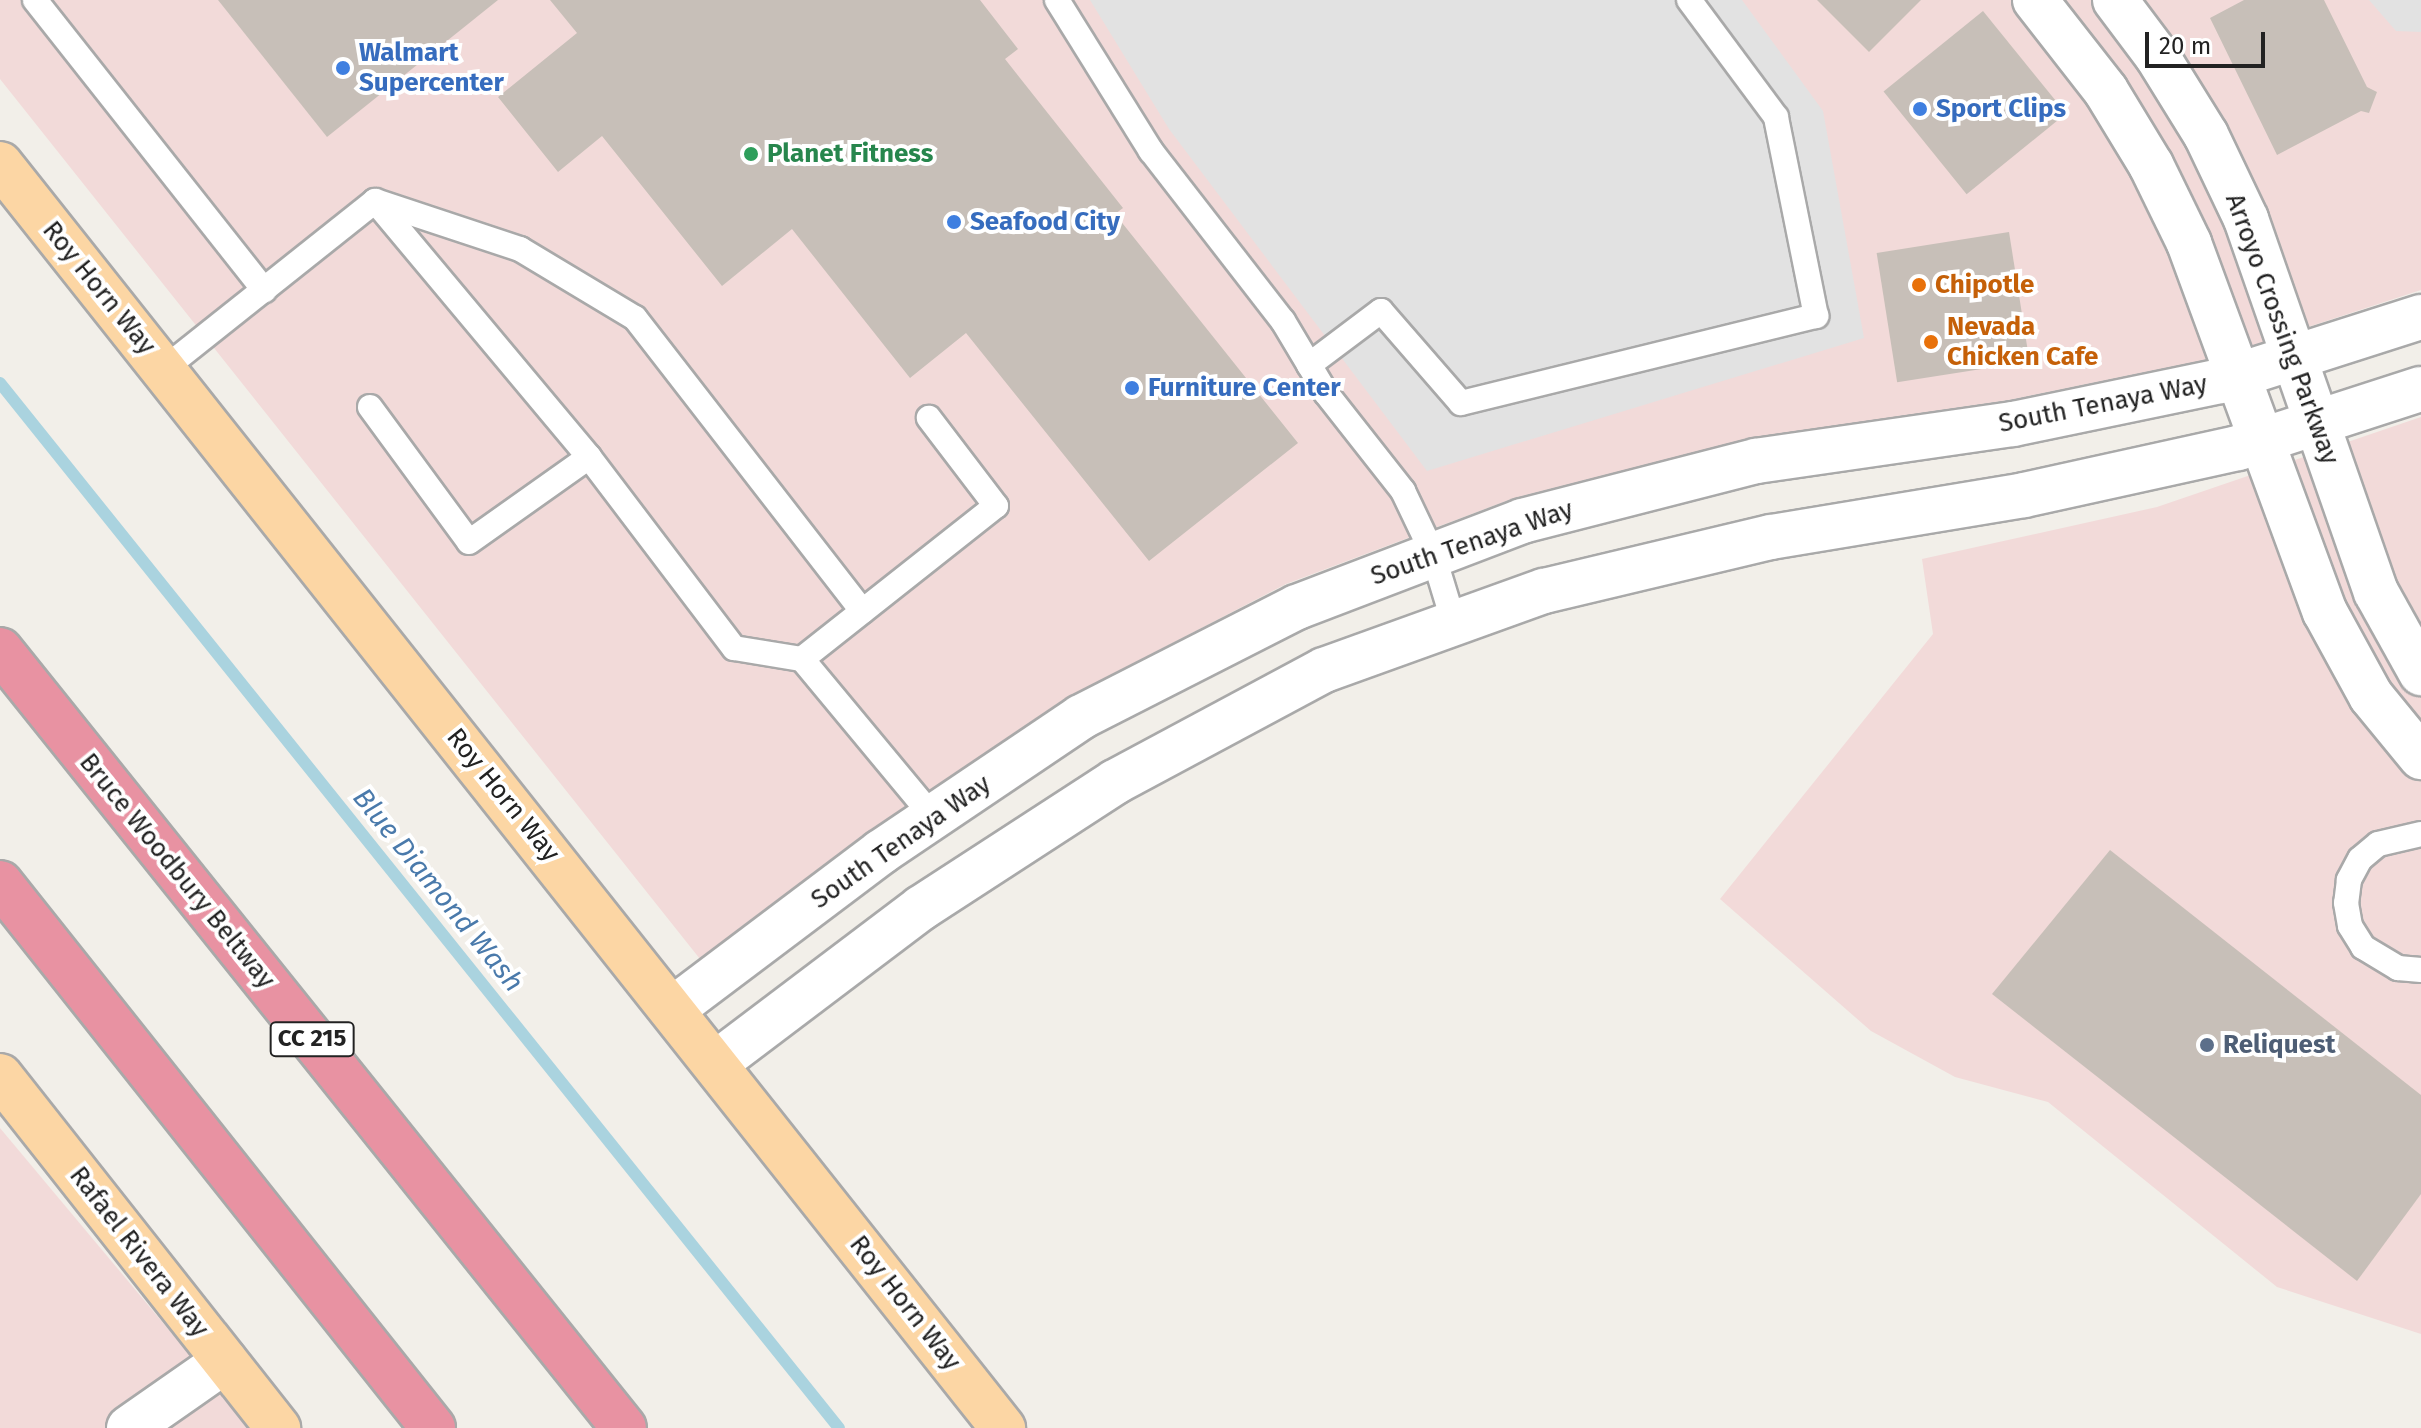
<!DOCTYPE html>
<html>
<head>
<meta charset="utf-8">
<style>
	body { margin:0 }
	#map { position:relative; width:2421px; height:1428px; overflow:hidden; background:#f2efe9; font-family:"Fira Sans",sans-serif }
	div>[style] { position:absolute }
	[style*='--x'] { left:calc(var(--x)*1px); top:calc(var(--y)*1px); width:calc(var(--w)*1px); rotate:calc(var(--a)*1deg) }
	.commercial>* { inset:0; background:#f2dad9 }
	.parking>* { inset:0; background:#e2e2e2 }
	.stream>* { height:12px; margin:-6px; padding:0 6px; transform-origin:6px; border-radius:6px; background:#aad3df }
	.building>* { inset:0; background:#c7bfb8; transform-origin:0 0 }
	.roads { filter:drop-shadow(2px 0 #a9a9a9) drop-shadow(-2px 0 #a9a9a9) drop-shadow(0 2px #a9a9a9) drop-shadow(0 -2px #a9a9a9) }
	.service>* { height:24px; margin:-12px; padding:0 12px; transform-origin:12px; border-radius:12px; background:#fff }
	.minor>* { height:44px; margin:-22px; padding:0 22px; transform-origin:22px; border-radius:22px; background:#fff }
	.tertiary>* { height:44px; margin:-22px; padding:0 22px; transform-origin:22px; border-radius:22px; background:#fff }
	.primary>* { height:44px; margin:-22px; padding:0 22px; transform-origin:22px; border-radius:22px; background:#fcd6a4 }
	.motorway>* { height:44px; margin:-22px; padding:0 22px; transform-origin:22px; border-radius:22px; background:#e892a2 }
	.dots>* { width:22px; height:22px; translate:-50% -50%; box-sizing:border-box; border:4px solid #fff; border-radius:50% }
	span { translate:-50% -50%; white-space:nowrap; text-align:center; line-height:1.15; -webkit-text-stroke:8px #fff; paint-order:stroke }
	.shield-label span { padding:2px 6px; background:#fff; border:2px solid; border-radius:6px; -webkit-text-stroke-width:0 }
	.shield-label { font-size:24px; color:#222; font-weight:700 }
	.shop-label { font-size:26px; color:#366cbe; font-weight:700 }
	.left { translate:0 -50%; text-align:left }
	.leisure-label { font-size:26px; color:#27864d; font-weight:700 }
	.food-label { font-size:26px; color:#c56008; font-weight:700 }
	.street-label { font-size:26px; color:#222 }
	.service-label { font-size:26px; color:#4e5e75; font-weight:700 }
	.water-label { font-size:28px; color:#4a7aab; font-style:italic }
	.scale { position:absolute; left:2145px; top:32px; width:120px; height:36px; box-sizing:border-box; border:4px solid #222; border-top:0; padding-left:10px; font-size:24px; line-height:28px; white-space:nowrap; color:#222; -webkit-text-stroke:6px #fff; paint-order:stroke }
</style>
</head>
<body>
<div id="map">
	<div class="commercial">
		<i style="clip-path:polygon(0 0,2421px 0,2421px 290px,2214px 358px,2009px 400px,1751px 438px,1514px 498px,1286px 584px,1069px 697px,868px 833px,700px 959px,0 79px)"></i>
		<i style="clip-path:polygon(2421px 417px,2421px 1334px,2277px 1287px,2048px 1102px,1955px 1077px,1871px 1031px,1720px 899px,1933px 634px,1922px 559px,2157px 507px)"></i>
		<i style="clip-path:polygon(0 1128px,251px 1428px,0 1428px)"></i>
	</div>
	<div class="parking">
		<i style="clip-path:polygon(1090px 0,1742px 0,1823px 111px,1864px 338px,1427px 471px,1169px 129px)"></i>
		<i style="clip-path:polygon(2369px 0,2421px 0,2421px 32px,2396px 31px)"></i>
	</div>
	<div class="stream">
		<i style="--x:0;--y:383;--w:1340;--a:51.24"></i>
	</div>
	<div class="building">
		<i style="clip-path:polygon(218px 0,498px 0,327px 137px)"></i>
		<i style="clip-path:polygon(550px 0,980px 0,1018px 49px,1005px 59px,1123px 208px,1115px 214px,1298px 443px,1149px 561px,966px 333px,910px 378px,792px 229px,722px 286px,602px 136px,558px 172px,498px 97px,577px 33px)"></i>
		<i style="clip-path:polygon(1817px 0,1921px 0,1869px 52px)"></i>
		<i style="clip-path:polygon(2244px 0,2324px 0,2367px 87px,2377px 92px,2369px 113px,2361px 111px,2277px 155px,2210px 18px)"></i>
		<i style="left:1983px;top:11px;width:132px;height:128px;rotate:51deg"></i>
		<i style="left:2009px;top:232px;width:131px;height:134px;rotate:81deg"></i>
		<i style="clip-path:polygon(2110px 850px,2421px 1095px,2421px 1194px,2357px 1281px,1992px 994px)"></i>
	</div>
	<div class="roads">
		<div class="service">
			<i style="--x:35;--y:0;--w:370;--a:51.7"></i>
			<i style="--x:1057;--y:0;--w:178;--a:58.1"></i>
			<i style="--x:1151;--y:151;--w:215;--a:52.2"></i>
			<i style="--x:1283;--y:321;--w:84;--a:59.2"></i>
			<i style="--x:1326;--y:393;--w:125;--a:51.8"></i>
			<i style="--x:1403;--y:491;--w:70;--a:64.5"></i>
			<i style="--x:1433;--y:554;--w:72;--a:73.1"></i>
			<i style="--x:375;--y:201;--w:334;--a:50.1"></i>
			<i style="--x:589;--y:457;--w:240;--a:52.8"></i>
			<i style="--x:734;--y:648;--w:69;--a:9.2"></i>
			<i style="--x:802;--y:659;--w:205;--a:50.3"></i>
			<i style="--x:375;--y:201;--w:153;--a:18.3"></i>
			<i style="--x:520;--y:249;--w:134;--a:31"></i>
			<i style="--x:635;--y:318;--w:371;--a:52.2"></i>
			<i style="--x:1309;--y:365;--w:90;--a:-36.9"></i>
			<i style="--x:1381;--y:311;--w:122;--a:49"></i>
			<i style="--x:1461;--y:403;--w:366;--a:-13.8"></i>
			<i style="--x:1816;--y:316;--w:203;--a:-101.4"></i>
			<i style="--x:1776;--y:117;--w:146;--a:-126.6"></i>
			<i style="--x:164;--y:369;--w:270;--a:-38.5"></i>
			<i style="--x:370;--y:407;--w:167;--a:53.7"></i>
			<i style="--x:469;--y:542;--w:147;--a:-35.3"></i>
			<i style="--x:802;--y:659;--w:247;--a:-38.3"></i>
			<i style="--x:996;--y:506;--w:111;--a:-127.3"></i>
			<i style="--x:2421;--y:834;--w:44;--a:166.9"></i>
			<i style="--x:2378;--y:844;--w:23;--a:140"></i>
			<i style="--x:2360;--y:859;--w:24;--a:118"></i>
			<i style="--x:2349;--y:880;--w:23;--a:97"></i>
			<i style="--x:2346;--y:903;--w:23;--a:80"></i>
			<i style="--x:2350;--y:926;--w:25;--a:58"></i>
			<i style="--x:2363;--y:947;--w:41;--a:31"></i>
			<i style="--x:2398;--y:968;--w:23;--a:5"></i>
		</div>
		<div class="minor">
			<i style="--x:2035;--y:0;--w:115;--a:52"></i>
			<i style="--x:2106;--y:91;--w:87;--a:58.7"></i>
			<i style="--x:2151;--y:165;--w:87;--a:64"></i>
			<i style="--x:2189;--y:243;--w:393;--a:69.8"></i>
			<i style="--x:2325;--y:612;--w:96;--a:61.3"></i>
			<i style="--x:2371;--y:696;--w:79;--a:50.7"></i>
			<i style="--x:2115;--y:0;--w:70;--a:53.1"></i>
			<i style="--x:2157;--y:56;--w:93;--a:58.2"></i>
			<i style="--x:2206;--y:135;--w:93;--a:64.5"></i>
			<i style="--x:2246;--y:219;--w:395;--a:70.8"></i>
			<i style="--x:2376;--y:592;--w:93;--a:60.9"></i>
		</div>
		<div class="tertiary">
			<i style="--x:674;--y:1008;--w:259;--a:-37"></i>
			<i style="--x:881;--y:852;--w:241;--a:-34"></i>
			<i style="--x:1081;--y:717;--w:242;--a:-27"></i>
			<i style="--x:1297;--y:607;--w:241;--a:-20.9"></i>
			<i style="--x:1522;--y:521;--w:242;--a:-14.4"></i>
			<i style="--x:1756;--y:461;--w:260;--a:-8.2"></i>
			<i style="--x:2013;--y:424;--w:211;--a:-11.7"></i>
			<i style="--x:2220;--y:381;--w:211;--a:-17.7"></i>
			<i style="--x:716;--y:1063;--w:257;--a:-37.1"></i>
			<i style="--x:921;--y:908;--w:231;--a:-33"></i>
			<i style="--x:1115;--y:782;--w:237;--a:-28.2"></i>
			<i style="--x:1324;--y:670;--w:234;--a:-19.8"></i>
			<i style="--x:1544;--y:591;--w:233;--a:-13.4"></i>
			<i style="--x:1771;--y:537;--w:256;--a:-9.4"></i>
			<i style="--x:2024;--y:495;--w:219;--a:-12.4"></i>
			<i style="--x:2238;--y:448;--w:192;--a:-17.9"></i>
			<i style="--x:129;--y:1428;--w:117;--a:-34.9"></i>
		</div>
		<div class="primary">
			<i style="--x:0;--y:164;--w:1614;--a:51.57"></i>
			<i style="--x:0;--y:1076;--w:449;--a:51.7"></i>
		</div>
		<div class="motorway">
			<i style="--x:0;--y:650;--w:997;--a:51.27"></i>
			<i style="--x:0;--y:883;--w:696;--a:51.53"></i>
		</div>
	</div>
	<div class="dots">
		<i style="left:343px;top:68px;background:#3f7fe0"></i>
		<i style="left:1920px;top:109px;background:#3f7fe0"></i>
		<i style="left:751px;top:154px;background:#2e9e5b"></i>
		<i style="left:954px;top:222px;background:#3f7fe0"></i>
		<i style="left:1919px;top:285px;background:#e8710a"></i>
		<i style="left:1931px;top:342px;background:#e8710a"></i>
		<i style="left:1132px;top:388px;background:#3f7fe0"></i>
		<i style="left:2207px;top:1045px;background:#5c6f8a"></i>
	</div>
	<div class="shield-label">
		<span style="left:312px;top:1039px">CC 215</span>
	</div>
	<div class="shop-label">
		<span class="left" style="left:359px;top:68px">Walmart<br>Supercenter</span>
		<span class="left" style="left:1936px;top:109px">Sport Clips</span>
		<span class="left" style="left:970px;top:222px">Seafood City</span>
		<span class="left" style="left:1148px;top:388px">Furniture Center</span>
	</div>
	<div class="leisure-label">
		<span class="left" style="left:767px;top:154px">Planet Fitness</span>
	</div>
	<div class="food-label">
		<span class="left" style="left:1935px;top:285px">Chipotle</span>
		<span class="left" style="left:1947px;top:342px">Nevada<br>Chicken Cafe</span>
	</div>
	<div class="street-label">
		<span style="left:99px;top:288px;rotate:51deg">Roy Horn Way</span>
		<span style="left:2282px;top:329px;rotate:70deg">Arroyo Crossing Parkway</span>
		<span style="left:2103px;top:404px;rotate:-11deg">South Tenaya Way</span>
		<span style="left:1472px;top:543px;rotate:-19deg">South Tenaya Way</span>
		<span style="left:503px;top:795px;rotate:51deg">Roy Horn Way</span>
		<span style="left:901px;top:842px;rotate:-35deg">South Tenaya Way</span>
		<span style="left:177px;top:871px;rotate:51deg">Bruce Woodbury Beltway</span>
		<span style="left:139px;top:1252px;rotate:52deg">Rafael Rivera Way</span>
		<span style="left:905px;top:1303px;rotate:52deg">Roy Horn Way</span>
	</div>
	<div class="service-label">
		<span class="left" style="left:2223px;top:1045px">Reliquest</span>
	</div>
	<div class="water-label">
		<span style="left:438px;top:890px;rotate:51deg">Blue Diamond Wash</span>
	</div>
	<div class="scale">20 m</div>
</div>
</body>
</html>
